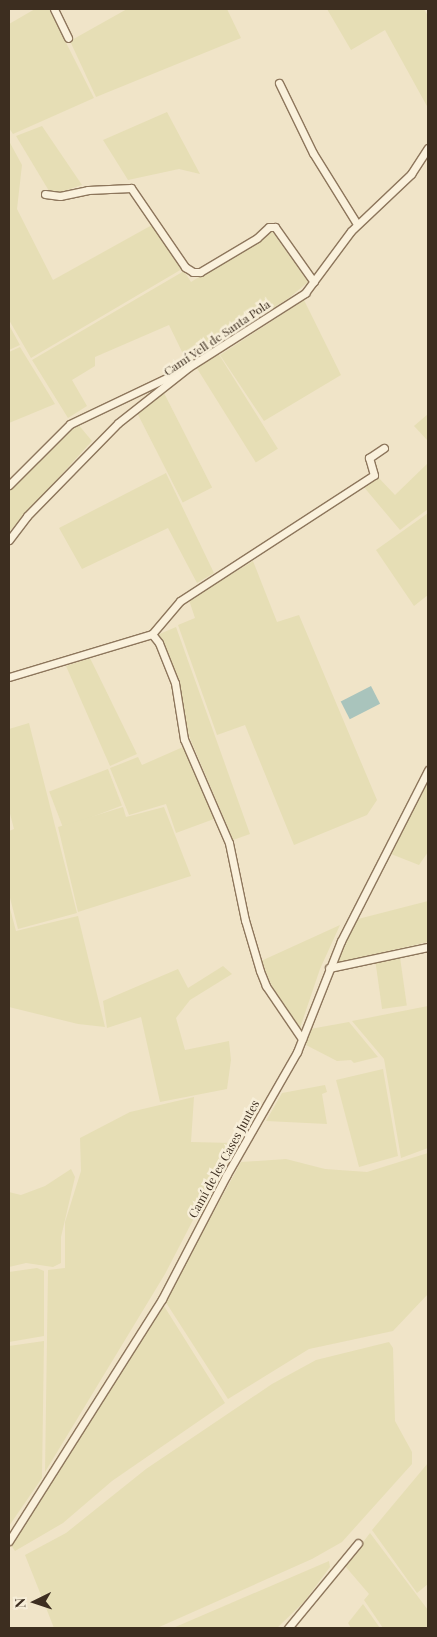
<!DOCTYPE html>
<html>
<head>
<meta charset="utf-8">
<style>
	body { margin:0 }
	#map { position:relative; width:437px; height:1637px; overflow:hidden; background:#f0e4c8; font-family:"Playfair Display",serif }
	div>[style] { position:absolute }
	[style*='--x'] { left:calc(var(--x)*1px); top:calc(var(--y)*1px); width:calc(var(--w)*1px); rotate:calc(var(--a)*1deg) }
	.farmland>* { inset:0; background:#e6deb5; transform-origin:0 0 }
	.water>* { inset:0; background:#a9c4bc; transform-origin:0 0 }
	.roads { filter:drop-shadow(1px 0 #8d765c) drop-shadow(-1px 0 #8d765c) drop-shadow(0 1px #8d765c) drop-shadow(0 -1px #8d765c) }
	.minor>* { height:7px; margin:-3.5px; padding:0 3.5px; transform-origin:3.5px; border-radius:3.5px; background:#faf1dc }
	span { translate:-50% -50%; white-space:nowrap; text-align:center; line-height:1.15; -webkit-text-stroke:5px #f7eed8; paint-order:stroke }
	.street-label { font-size:12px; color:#3d2e20 }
	.frame { position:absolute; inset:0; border:10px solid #3d2e20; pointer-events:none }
	.north { position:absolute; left:10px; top:1577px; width:50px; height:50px; -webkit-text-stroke:4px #f7eed8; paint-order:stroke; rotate:266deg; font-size:14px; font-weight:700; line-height:20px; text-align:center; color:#3d2e20 }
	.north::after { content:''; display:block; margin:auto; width:18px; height:22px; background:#3d2e20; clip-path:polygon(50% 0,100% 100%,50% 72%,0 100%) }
</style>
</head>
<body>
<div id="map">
	<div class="farmland">
		<i style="clip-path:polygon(35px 9px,49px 9px,94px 98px,13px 134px,9px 128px,9px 24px)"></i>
		<i style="clip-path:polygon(127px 9px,227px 9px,241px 38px,96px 97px,70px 41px)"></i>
		<i style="clip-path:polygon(327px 9px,424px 9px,428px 16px,428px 108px,385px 30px,351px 50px)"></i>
		<i style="clip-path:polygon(167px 112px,200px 174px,179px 169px,128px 180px,103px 140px)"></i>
		<i style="clip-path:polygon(42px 126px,82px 185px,61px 192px,49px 191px,16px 136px)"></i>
		<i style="clip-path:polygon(9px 141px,22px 165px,17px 209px,53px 280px,152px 225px,182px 269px,31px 358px,9px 320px)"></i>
		<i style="clip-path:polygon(272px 231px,308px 282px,289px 298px,187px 362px,169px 325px,95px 357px,95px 366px,72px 380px,87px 406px,68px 418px,32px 360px,184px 271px,191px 282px)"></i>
		<i style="clip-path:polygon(304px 300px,341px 375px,264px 421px,220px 355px)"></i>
		<i style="clip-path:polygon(9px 325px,20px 345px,9px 350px)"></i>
		<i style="clip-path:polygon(20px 347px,55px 404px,9px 423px,9px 352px)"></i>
		<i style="left:218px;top:353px;width:113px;height:26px;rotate:58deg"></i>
		<i style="left:164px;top:393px;width:106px;height:33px;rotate:63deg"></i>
		<i style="clip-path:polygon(428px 414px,428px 441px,414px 426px)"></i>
		<i style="clip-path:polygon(77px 423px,92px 441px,9px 532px,9px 489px)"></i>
		<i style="clip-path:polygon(428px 463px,428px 509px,400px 530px,363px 486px,377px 476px,395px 495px)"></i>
		<i style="clip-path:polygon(166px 473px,214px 573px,197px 583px,168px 528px,82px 569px,59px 528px)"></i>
		<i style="clip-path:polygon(428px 513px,428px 595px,414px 606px,376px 550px)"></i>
		<i style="clip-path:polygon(253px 561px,277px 622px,299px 615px,377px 800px,367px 815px,294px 845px,245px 725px,217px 735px,178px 625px,195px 618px,189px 600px)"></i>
		<i style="clip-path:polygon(176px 627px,250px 834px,233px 840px,189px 736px,177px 677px,157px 635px)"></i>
		<i style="clip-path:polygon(90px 658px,137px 754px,110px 766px,66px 666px)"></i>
		<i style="clip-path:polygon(29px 723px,77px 913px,18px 929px,9px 894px,9px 831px,14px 829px,9px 810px,9px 729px)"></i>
		<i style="clip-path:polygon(183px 747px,214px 819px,176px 833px,166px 804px,129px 815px,110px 768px,138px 757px,142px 765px)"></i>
		<i style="left:108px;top:769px;width:39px;height:63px;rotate:69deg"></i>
		<i style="clip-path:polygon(428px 779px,428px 852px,419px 865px,391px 854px)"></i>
		<i style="clip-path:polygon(123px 807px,126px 817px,164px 807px,191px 876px,78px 912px,58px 827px)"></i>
		<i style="clip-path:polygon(428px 901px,428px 942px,335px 963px,358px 919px)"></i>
		<i style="clip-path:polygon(9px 905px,16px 931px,78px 916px,105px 1027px,78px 1024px,9px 1007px)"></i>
		<i style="clip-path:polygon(340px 925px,320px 969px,300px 1028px,272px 986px,261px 961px)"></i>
		<i style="left:400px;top:957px;width:49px;height:25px;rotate:82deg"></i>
		<i style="clip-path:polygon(223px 966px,232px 974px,190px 1000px,176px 1018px,185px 1050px,229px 1041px,231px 1060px,227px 1089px,160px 1102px,141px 1017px,107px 1028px,103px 1001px,178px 969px,188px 988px)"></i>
		<i style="clip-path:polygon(428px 1006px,428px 1148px,401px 1158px,384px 1059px,352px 1021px)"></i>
		<i style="clip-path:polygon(349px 1022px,378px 1057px,354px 1063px,351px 1060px,337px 1061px,306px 1045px,310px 1029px)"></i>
		<i style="clip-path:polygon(383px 1069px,398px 1156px,359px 1167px,336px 1080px)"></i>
		<i style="clip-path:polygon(325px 1085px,327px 1092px,322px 1094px,327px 1124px,266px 1121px,282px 1093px)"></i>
		<i style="clip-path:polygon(194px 1097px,191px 1142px,233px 1143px,165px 1274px,45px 1472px,48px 1270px,65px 1268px,65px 1222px,81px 1171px,80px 1138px,130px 1112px)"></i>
		<i style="clip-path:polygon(428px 1153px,428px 1294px,393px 1331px,309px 1349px,228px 1399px,165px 1301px,241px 1162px,286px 1159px,325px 1169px,367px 1172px)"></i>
		<i style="clip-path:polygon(71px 1169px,75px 1177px,61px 1237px,61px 1263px,53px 1267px,26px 1263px,9px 1267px,9px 1192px,21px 1195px,45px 1186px)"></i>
		<i style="clip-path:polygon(37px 1268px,44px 1271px,44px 1336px,9px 1342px,9px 1272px)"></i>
		<i style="clip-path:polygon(164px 1306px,225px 1403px,112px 1481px,63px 1523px,15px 1551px,11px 1545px)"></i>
		<i style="clip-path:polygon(44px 1341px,42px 1478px,9px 1526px,9px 1346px)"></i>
		<i style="clip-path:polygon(389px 1342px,393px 1348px,395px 1421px,412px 1452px,412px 1464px,342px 1542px,312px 1559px,157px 1628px,54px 1628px,25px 1555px,66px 1533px,146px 1469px,272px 1384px,316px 1360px)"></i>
		<i style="clip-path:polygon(428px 1463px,428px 1584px,417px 1593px,372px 1530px)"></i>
		<i style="clip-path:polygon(370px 1533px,428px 1610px,428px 1628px,383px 1628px,364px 1600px,369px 1594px,345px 1566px)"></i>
		<i style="clip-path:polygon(329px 1561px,330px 1567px,304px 1602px,277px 1628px,173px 1628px)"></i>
		<i style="clip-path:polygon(363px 1604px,380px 1628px,351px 1628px,348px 1623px)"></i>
	</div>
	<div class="water">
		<i style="left:371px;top:686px;width:20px;height:34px;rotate:63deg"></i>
	</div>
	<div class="roads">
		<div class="minor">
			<i style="--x:54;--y:9;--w:32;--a:64"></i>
			<i style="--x:279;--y:83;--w:78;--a:64.1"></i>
			<i style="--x:313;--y:153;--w:84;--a:58.2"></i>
			<i style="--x:45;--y:194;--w:15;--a:8"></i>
			<i style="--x:60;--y:196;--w:29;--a:-12"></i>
			<i style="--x:88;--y:190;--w:43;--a:-2.7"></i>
			<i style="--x:131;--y:188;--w:96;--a:55.6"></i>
			<i style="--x:185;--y:267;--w:9;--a:32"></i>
			<i style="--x:193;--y:272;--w:7;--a:0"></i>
			<i style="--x:200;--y:272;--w:66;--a:-30.8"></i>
			<i style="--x:257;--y:238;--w:16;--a:-43"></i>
			<i style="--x:269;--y:227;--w:6;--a:0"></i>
			<i style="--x:275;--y:227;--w:67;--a:54.7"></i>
			<i style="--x:9;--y:485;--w:86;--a:-45"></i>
			<i style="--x:70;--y:424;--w:121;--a:-25.5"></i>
			<i style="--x:9;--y:540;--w:30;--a:-53"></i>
			<i style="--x:27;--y:516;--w:130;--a:-45.6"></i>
			<i style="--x:118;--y:423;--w:90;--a:-38.3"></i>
			<i style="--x:189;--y:367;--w:138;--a:-32.5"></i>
			<i style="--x:305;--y:293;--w:77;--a:-53.4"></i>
			<i style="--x:351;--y:231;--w:83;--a:-43.5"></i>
			<i style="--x:411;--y:174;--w:31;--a:-57"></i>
			<i style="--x:152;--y:634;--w:11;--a:52"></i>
			<i style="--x:159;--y:643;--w:43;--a:68.2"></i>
			<i style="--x:175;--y:683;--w:57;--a:80.9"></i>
			<i style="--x:184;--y:739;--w:113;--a:66.6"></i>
			<i style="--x:229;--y:843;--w:79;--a:78.3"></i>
			<i style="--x:245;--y:920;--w:53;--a:73.6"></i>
			<i style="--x:260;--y:971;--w:16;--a:68"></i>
			<i style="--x:266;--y:986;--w:64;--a:55.8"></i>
			<i style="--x:9;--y:677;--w:149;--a:-16.7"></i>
			<i style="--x:152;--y:634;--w:43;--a:-49.7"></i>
			<i style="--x:180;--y:601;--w:231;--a:-33"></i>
			<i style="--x:374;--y:475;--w:18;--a:-106"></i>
			<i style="--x:369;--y:458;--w:18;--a:-34"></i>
			<i style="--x:329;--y:968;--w:101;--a:-12"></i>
			<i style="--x:9;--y:1541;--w:286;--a:-57.7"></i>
			<i style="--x:162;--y:1299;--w:139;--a:-62.5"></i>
			<i style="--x:226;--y:1176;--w:143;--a:-60.2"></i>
			<i style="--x:297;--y:1052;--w:119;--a:-68.4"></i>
			<i style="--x:341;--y:941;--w:192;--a:-63"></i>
			<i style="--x:288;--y:1628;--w:110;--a:-50.5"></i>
		</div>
	</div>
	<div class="street-label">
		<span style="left:217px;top:338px;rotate:-34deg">Camí Vell de Santa Pola</span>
		<span style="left:224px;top:1159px;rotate:-61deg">Camí de les Cases Juntes</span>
	</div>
	<div class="frame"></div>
	<div class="north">N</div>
</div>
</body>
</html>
